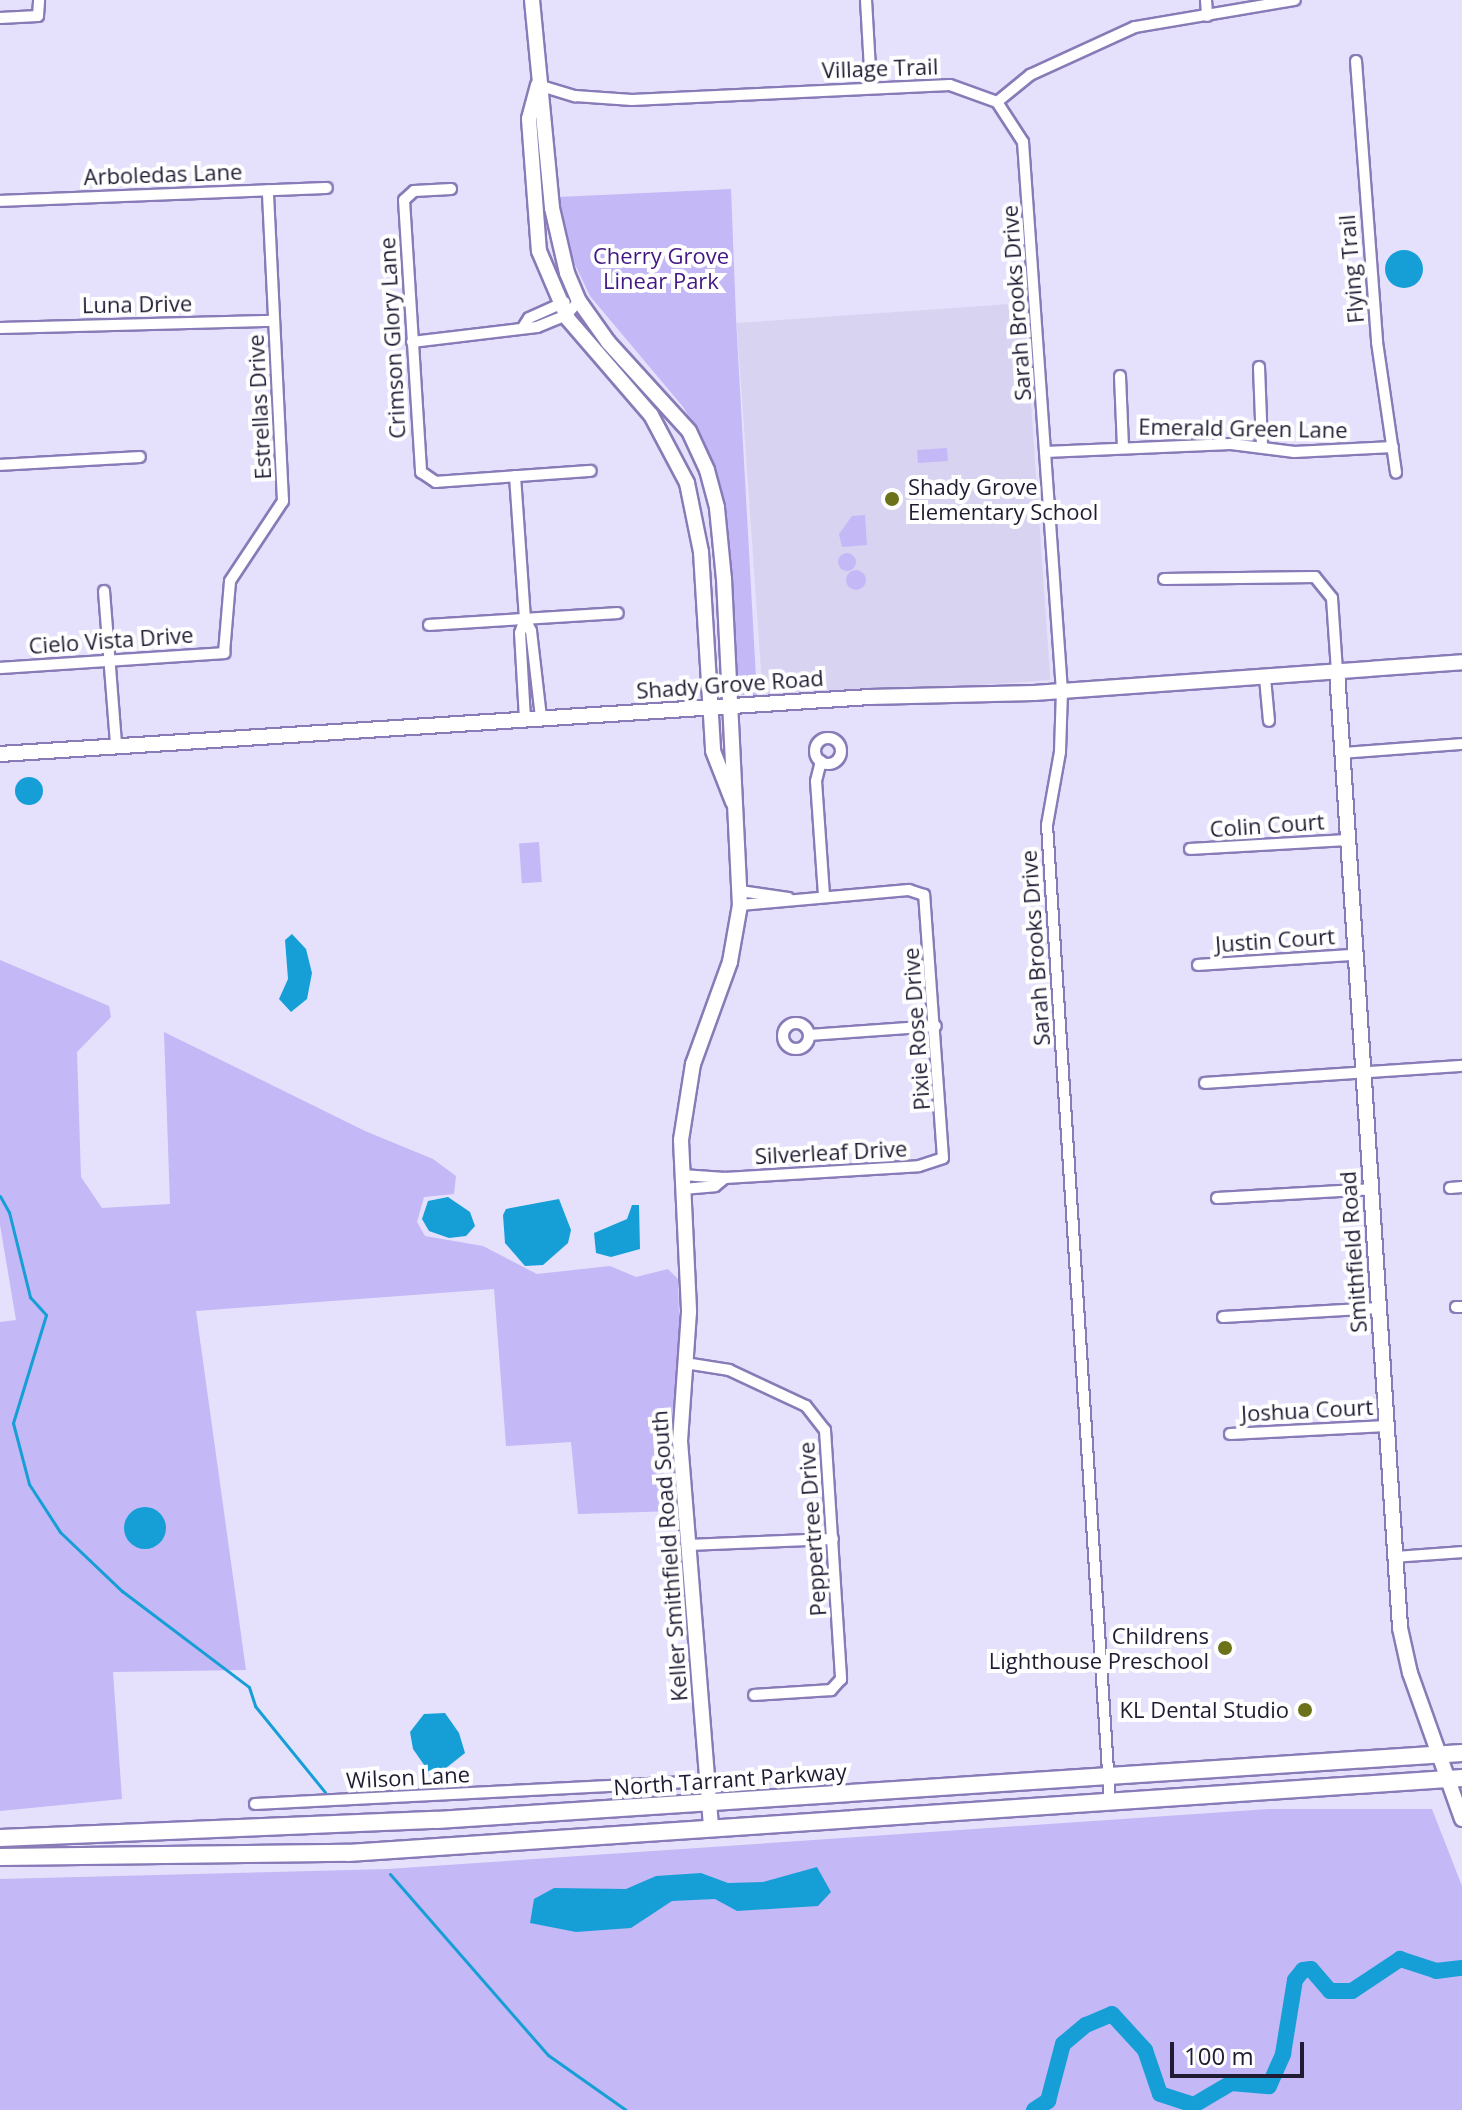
<!DOCTYPE html>
<html>
<head>
<meta charset="utf-8">
<style>
	body { margin:0 }
	#map { position:relative; width:1462px; height:2110px; overflow:hidden; background:#e5e1fc; font-family:"Open Sans",sans-serif }
	div>[style] { position:absolute }
	[style*='--x'] { left:calc(var(--x)*1px); top:calc(var(--y)*1px); width:calc(var(--w)*1px); rotate:calc(var(--a)*1deg) }
	.built>* { inset:0; background:#d8d3f1; transform-origin:0 0 }
	.green>* { inset:0; background:#c4b8f6; transform-origin:0 0 }
	.round { border-radius:50% }
	.water>* { inset:0; background:#169fd7 }
	.stream>* { height:3px; margin:-1.5px; padding:0 1.5px; transform-origin:1.5px; border-radius:1.5px; background:#169fd7 }
	.river>* { height:16px; margin:-8px; padding:0 8px; transform-origin:8px; border-radius:8px; background:#169fd7 }
	.roads { filter:drop-shadow(2px 0 #887bb7) drop-shadow(-2px 0 #887bb7) drop-shadow(0 2px #887bb7) drop-shadow(0 -2px #887bb7) }
	.street>* { height:10px; margin:-5px; padding:0 5px; transform-origin:5px; border-radius:5px; background:#fff }
	.street>.ring { margin:-5px; padding:0; box-sizing:content-box; background:none; border:10px solid #fff; border-radius:50% }
	.secondary>* { height:14px; margin:-7px; padding:0 7px; transform-origin:7px; border-radius:7px; background:#fff }
	.primary>* { height:16px; margin:-8px; padding:0 8px; transform-origin:8px; border-radius:8px; background:#fff }
	.dots>* { width:22px; height:22px; translate:-50% -50%; box-sizing:border-box; border:4px solid #fff; border-radius:50% }
	span { translate:-50% -50%; white-space:nowrap; text-align:center; line-height:1.15; -webkit-text-stroke:8px #fff; paint-order:stroke }
	.street-label { font-size:22px; color:#211b33 }
	.park-label { font-size:22px; color:#421884 }
	.poi-label { font-size:22px; color:#211b33 }
	.left { translate:0 -50%; text-align:left }
	.right { translate:-100% -50%; text-align:right }
	.scale { position:absolute; left:1170px; top:2042px; width:134px; height:36px; box-sizing:border-box; border:4px solid #211b33; border-top:0; padding-left:10px; font-size:24px; line-height:28px; white-space:nowrap; color:#211b33; -webkit-text-stroke:6px #fff; paint-order:stroke }
</style>
</head>
<body>
<div id="map">
	<div class="built">
		<i style="left:1024px;top:303px;width:378px;height:288px;rotate:86deg"></i>
	</div>
	<div class="green">
		<i style="clip-path:polygon(731px 189px,736px 318px,757px 695px,738px 695px,728px 525px,710px 456px,684px 408px,590px 296px,570px 254px,558px 197px)"></i>
		<i style="left:947px;top:448px;width:13px;height:30px;rotate:86deg"></i>
		<i style="clip-path:polygon(865px 515px,867px 545px,842px 547px,839px 534px,852px 516px)"></i>
		<i class="round" style="left:838px;top:553px;width:18px;height:18px"></i>
		<i class="round" style="left:846px;top:570px;width:20px;height:20px"></i>
		<i style="left:539px;top:842px;width:40px;height:20px;rotate:86deg"></i>
		<i style="clip-path:polygon(0 960px,109px 1006px,111px 1017px,77px 1052px,81px 1177px,102px 1208px,170px 1204px,164px 1032px,365px 1131px,433px 1159px,456px 1176px,454px 1194px,424px 1197px,417px 1222px,425px 1236px,483px 1246px,537px 1274px,610px 1266px,636px 1277px,668px 1269px,678px 1279px,680px 1348px,670px 1436px,676px 1511px,578px 1514px,571px 1442px,506px 1446px,494px 1289px,196px 1311px,246px 1670px,113px 1672px,122px 1799px,0 1811px,0 1322px,16px 1320px,0 1225px)"></i>
		<i style="clip-path:polygon(1269px 1809px,1432px 1809px,1462px 1886px,1462px 2110px,0 2110px,0 1879px,388px 1869px)"></i>
	</div>
	<div class="water">
		<i class="round" style="left:1385px;top:250px;width:38px;height:38px"></i>
		<i class="round" style="left:15px;top:777px;width:28px;height:28px"></i>
		<i style="clip-path:polygon(292px 934px,306px 949px,312px 973px,307px 999px,291px 1012px,279px 999px,288px 979px,285px 940px)"></i>
		<i style="clip-path:polygon(448px 1197px,470px 1212px,475px 1226px,466px 1236px,449px 1238px,429px 1231px,422px 1219px,428px 1201px)"></i>
		<i style="clip-path:polygon(559px 1199px,571px 1230px,568px 1243px,543px 1265px,525px 1266px,505px 1243px,503px 1215px,506px 1209px)"></i>
		<i style="clip-path:polygon(632px 1205px,639px 1205px,640px 1249px,611px 1257px,596px 1253px,594px 1233px,627px 1219px)"></i>
		<i class="round" style="left:124px;top:1507px;width:42px;height:42px"></i>
		<i style="clip-path:polygon(445px 1713px,459px 1733px,465px 1753px,441px 1772px,429px 1772px,413px 1749px,410px 1732px,424px 1714px)"></i>
		<i style="clip-path:polygon(817px 1867px,831px 1892px,818px 1906px,737px 1911px,715px 1899px,672px 1901px,631px 1928px,576px 1932px,530px 1923px,534px 1899px,554px 1888px,626px 1889px,656px 1876px,701px 1873px,728px 1883px,763px 1882px)"></i>
	</div>
	<div class="stream">
		<i style="--x:0;--y:1196;--w:18;--a:61"></i>
		<i style="--x:9;--y:1212;--w:88;--a:76.1"></i>
		<i style="--x:30;--y:1297;--w:24;--a:48"></i>
		<i style="--x:46;--y:1315;--w:113;--a:107"></i>
		<i style="--x:13;--y:1423;--w:63;--a:75.3"></i>
		<i style="--x:29;--y:1484;--w:57;--a:57.1"></i>
		<i style="--x:60;--y:1532;--w:86;--a:43.6"></i>
		<i style="--x:122;--y:1591;--w:159;--a:37.1"></i>
		<i style="--x:249;--y:1687;--w:20;--a:72"></i>
		<i style="--x:255;--y:1706;--w:111;--a:50.9"></i>
		<i style="--x:390;--y:1874;--w:240;--a:48.9"></i>
		<i style="--x:548;--y:2055;--w:95;--a:35.2"></i>
	</div>
	<div class="river">
		<i style="--x:1034;--y:2110;--w:17;--a:-33"></i>
		<i style="--x:1048;--y:2101;--w:59;--a:-75.3"></i>
		<i style="--x:1063;--y:2044;--w:30;--a:-40"></i>
		<i style="--x:1086;--y:2025;--w:28;--a:-23"></i>
		<i style="--x:1112;--y:2014;--w:49;--a:47.5"></i>
		<i style="--x:1145;--y:2050;--w:46;--a:71.2"></i>
		<i style="--x:1160;--y:2094;--w:36;--a:18"></i>
		<i style="--x:1194;--y:2105;--w:43;--a:-30.7"></i>
		<i style="--x:1231;--y:2083;--w:38;--a:5"></i>
		<i style="--x:1269;--y:2086;--w:35;--a:-66"></i>
		<i style="--x:1283;--y:2054;--w:75;--a:-80.8"></i>
		<i style="--x:1295;--y:1980;--w:13;--a:-51"></i>
		<i style="--x:1303;--y:1970;--w:8;--a:-7"></i>
		<i style="--x:1311;--y:1969;--w:29;--a:49"></i>
		<i style="--x:1330;--y:1991;--w:22;--a:0"></i>
		<i style="--x:1352;--y:1991;--w:58;--a:-33.7"></i>
		<i style="--x:1400;--y:1959;--w:38;--a:18"></i>
		<i style="--x:1436;--y:1971;--w:26;--a:-7"></i>
	</div>
	<div class="roads">
		<div class="street">
			<i style="--x:866;--y:0;--w:88;--a:86.7"></i>
			<i style="--x:1206;--y:0;--w:16;--a:86"></i>
			<i style="--x:0;--y:18;--w:38;--a:-3"></i>
			<i style="--x:38;--y:16;--w:16;--a:-86"></i>
			<i style="--x:1356;--y:61;--w:282;--a:85.7"></i>
			<i style="--x:1377;--y:342;--w:132;--a:81.7"></i>
			<i style="--x:538;--y:85;--w:39;--a:17"></i>
			<i style="--x:575;--y:96;--w:57;--a:4"></i>
			<i style="--x:632;--y:100;--w:318;--a:-2.7"></i>
			<i style="--x:950;--y:85;--w:50;--a:19.9"></i>
			<i style="--x:997;--y:102;--w:48;--a:57"></i>
			<i style="--x:1023;--y:142;--w:550;--a:85.94"></i>
			<i style="--x:1062;--y:691;--w:61;--a:91.9"></i>
			<i style="--x:1060;--y:752;--w:74;--a:100.1"></i>
			<i style="--x:1047;--y:825;--w:979;--a:86.31"></i>
			<i style="--x:997;--y:102;--w:43;--a:-39.3"></i>
			<i style="--x:1030;--y:75;--w:115;--a:-24.6"></i>
			<i style="--x:1135;--y:27;--w:162;--a:-9.6"></i>
			<i style="--x:451;--y:189;--w:37;--a:177"></i>
			<i style="--x:414;--y:191;--w:13;--a:138"></i>
			<i style="--x:404;--y:200;--w:273;--a:86.4"></i>
			<i style="--x:421;--y:472;--w:18;--a:34"></i>
			<i style="--x:436;--y:482;--w:155;--a:-4.1"></i>
			<i style="--x:0;--y:201;--w:327;--a:-2.3"></i>
			<i style="--x:524;--y:326;--w:9;--a:-58"></i>
			<i style="--x:529;--y:318;--w:39;--a:-24"></i>
			<i style="--x:0;--y:328;--w:274;--a:-1.5"></i>
			<i style="--x:412;--y:342;--w:126;--a:-6.8"></i>
			<i style="--x:537;--y:327;--w:31;--a:-22"></i>
			<i style="--x:566;--y:315;--w:19;--a:-47"></i>
			<i style="--x:1259;--y:367;--w:79;--a:87.8"></i>
			<i style="--x:1120;--y:376;--w:71;--a:87.6"></i>
			<i style="--x:1045;--y:452;--w:186;--a:-2.5"></i>
			<i style="--x:1231;--y:444;--w:64;--a:7.2"></i>
			<i style="--x:1294;--y:452;--w:99;--a:-2.9"></i>
			<i style="--x:0;--y:465;--w:140;--a:-3.3"></i>
			<i style="--x:515;--y:476;--w:143;--a:86"></i>
			<i style="--x:525;--y:619;--w:13;--a:63"></i>
			<i style="--x:531;--y:631;--w:88;--a:83.4"></i>
			<i style="--x:1164;--y:579;--w:151;--a:-0.8"></i>
			<i style="--x:1315;--y:577;--w:27;--a:51"></i>
			<i style="--x:1332;--y:598;--w:73;--a:86.1"></i>
			<i style="--x:104;--y:591;--w:154;--a:85.5"></i>
			<i style="--x:429;--y:625;--w:189;--a:-3.6"></i>
			<i style="--x:0;--y:668;--w:225;--a:-3.8"></i>
			<i style="--x:224;--y:653;--w:72;--a:-85.2"></i>
			<i style="--x:230;--y:581;--w:96;--a:-56.5"></i>
			<i style="--x:283;--y:501;--w:311;--a:-92.8"></i>
			<i style="--x:1265;--y:678;--w:43;--a:84.7"></i>
			<i style="--x:525;--y:719;--w:86;--a:-93.3"></i>
			<i style="--x:520;--y:633;--w:15;--a:-70"></i>
			<i class="ring" style="left:815px;top:738px;width:16px;height:16px"></i>
			<i style="--x:1342;--y:753;--w:120;--a:-4.3"></i>
			<i style="--x:821;--y:761;--w:21;--a:104"></i>
			<i style="--x:816;--y:781;--w:114;--a:86"></i>
			<i style="--x:1190;--y:849;--w:157;--a:-3.3"></i>
			<i style="--x:740;--y:891;--w:49;--a:8.3"></i>
			<i style="--x:1198;--y:965;--w:156;--a:-3.7"></i>
			<i class="ring" style="left:783px;top:1023px;width:16px;height:16px"></i>
			<i style="--x:809;--y:1035;--w:127;--a:-4.1"></i>
			<i style="--x:1205;--y:1083;--w:258;--a:-3.8"></i>
			<i style="--x:682;--y:1175;--w:43;--a:4"></i>
			<i style="--x:725;--y:1178;--w:194;--a:-3.5"></i>
			<i style="--x:919;--y:1166;--w:25;--a:-18"></i>
			<i style="--x:943;--y:1158;--w:264;--a:-94.1"></i>
			<i style="--x:924;--y:895;--w:16;--a:-162"></i>
			<i style="--x:909;--y:890;--w:170;--a:174.9"></i>
			<i style="--x:1450;--y:1188;--w:12;--a:-5"></i>
			<i style="--x:683;--y:1189;--w:32;--a:-5"></i>
			<i style="--x:715;--y:1186;--w:13;--a:-39"></i>
			<i style="--x:1217;--y:1198;--w:154;--a:-3.3"></i>
			<i style="--x:1456;--y:1307;--w:6;--a:0"></i>
			<i style="--x:1223;--y:1317;--w:156;--a:-3.3"></i>
			<i style="--x:685;--y:1363;--w:45;--a:9"></i>
			<i style="--x:729;--y:1370;--w:85;--a:25.1"></i>
			<i style="--x:806;--y:1406;--w:31;--a:52"></i>
			<i style="--x:825;--y:1430;--w:250;--a:86.3"></i>
			<i style="--x:841;--y:1679;--w:15;--a:132"></i>
			<i style="--x:831;--y:1690;--w:77;--a:176.3"></i>
			<i style="--x:1230;--y:1434;--w:157;--a:-2.9"></i>
			<i style="--x:687;--y:1545;--w:146;--a:-2.4"></i>
			<i style="--x:1394;--y:1557;--w:68;--a:-4.2"></i>
			<i style="--x:255;--y:1804;--w:433;--a:-2.9"></i>
		</div>
		<div class="secondary">
			<i style="--x:532;--y:0;--w:209;--a:84.5"></i>
			<i style="--x:552;--y:208;--w:67;--a:77"></i>
			<i style="--x:567;--y:273;--w:30;--a:67"></i>
			<i style="--x:579;--y:301;--w:50;--a:54.7"></i>
			<i style="--x:608;--y:342;--w:120;--a:47.7"></i>
			<i style="--x:689;--y:431;--w:43;--a:65.2"></i>
			<i style="--x:707;--y:470;--w:39;--a:75"></i>
			<i style="--x:717;--y:508;--w:71;--a:84.4"></i>
			<i style="--x:724;--y:579;--w:326;--a:87.2"></i>
			<i style="--x:740;--y:905;--w:58;--a:100"></i>
			<i style="--x:730;--y:962;--w:109;--a:109.9"></i>
			<i style="--x:693;--y:1064;--w:77;--a:99"></i>
			<i style="--x:681;--y:1140;--w:172;--a:87.3"></i>
			<i style="--x:689;--y:1312;--w:129;--a:94"></i>
			<i style="--x:680;--y:1441;--w:387;--a:85.4"></i>
			<i style="--x:538;--y:85;--w:35;--a:105"></i>
			<i style="--x:529;--y:119;--w:132;--a:85.7"></i>
			<i style="--x:539;--y:251;--w:74;--a:66.9"></i>
			<i style="--x:568;--y:319;--w:127;--a:49.2"></i>
			<i style="--x:651;--y:415;--w:77;--a:62.1"></i>
			<i style="--x:687;--y:483;--w:70;--a:78.5"></i>
			<i style="--x:701;--y:552;--w:199;--a:86.5"></i>
			<i style="--x:713;--y:751;--w:55;--a:68.6"></i>
			<i style="--x:1337;--y:671;--w:959;--a:86.23"></i>
			<i style="--x:1400;--y:1628;--w:46;--a:77.5"></i>
			<i style="--x:1410;--y:1673;--w:155;--a:70.4"></i>
			<i style="--x:0;--y:754;--w:871;--a:-3.75"></i>
			<i style="--x:869;--y:697;--w:165;--a:-1.4"></i>
			<i style="--x:1034;--y:693;--w:429;--a:-4.1"></i>
		</div>
		<div class="primary">
			<i style="--x:0;--y:1838;--w:437;--a:-2.4"></i>
			<i style="--x:437;--y:1820;--w:1027;--a:-3.74"></i>
			<i style="--x:0;--y:1857;--w:348;--a:-0.7"></i>
			<i style="--x:348;--y:1853;--w:1117;--a:-3.85"></i>
		</div>
	</div>
	<div class="dots">
		<i style="left:892px;top:499px;background:#6c721a"></i>
		<i style="left:1225px;top:1648px;background:#6c721a"></i>
		<i style="left:1305px;top:1710px;background:#6c721a"></i>
	</div>
	<div class="street-label">
		<span style="left:880px;top:68px;rotate:-2deg">Village Trail</span>
		<span style="left:163px;top:174px;rotate:-2deg">Arboledas Lane</span>
		<span style="left:1351px;top:269px;rotate:-95deg">Flying Trail</span>
		<span style="left:1016px;top:303px;rotate:-94deg">Sarah Brooks Drive</span>
		<span style="left:137px;top:304px;rotate:-1deg">Luna Drive</span>
		<span style="left:392px;top:338px;rotate:-93deg">Crimson Glory Lane</span>
		<span style="left:259px;top:407px;rotate:-93deg">Estrellas Drive</span>
		<span style="left:1243px;top:428px;rotate:1deg">Emerald Green Lane</span>
		<span style="left:111px;top:640px;rotate:-4deg">Cielo Vista Drive</span>
		<span style="left:730px;top:684px;rotate:-4deg">Shady Grove Road</span>
		<span style="left:1267px;top:825px;rotate:-4deg">Colin Court</span>
		<span style="left:1275px;top:940px;rotate:-4deg">Justin Court</span>
		<span style="left:1035px;top:948px;rotate:-94deg">Sarah Brooks Drive</span>
		<span style="left:916px;top:1029px;rotate:-94deg">Pixie Rose Drive</span>
		<span style="left:831px;top:1152px;rotate:-3deg">Silverleaf Drive</span>
		<span style="left:1353px;top:1252px;rotate:-94deg">Smithfield Road</span>
		<span style="left:1307px;top:1410px;rotate:-3deg">Joshua Court</span>
		<span style="left:812px;top:1529px;rotate:-94deg">Peppertree Drive</span>
		<span style="left:669px;top:1556px;rotate:-94deg">Keller Smithfield Road South</span>
		<span style="left:408px;top:1777px;rotate:-3deg">Wilson Lane</span>
		<span style="left:730px;top:1779px;rotate:-4deg">North Tarrant Parkway</span>
	</div>
	<div class="park-label">
		<span style="left:661px;top:268px">Cherry Grove<br>Linear Park</span>
	</div>
	<div class="poi-label">
		<span class="left" style="left:908px;top:499px">Shady Grove<br>Elementary School</span>
		<span class="right" style="left:1209px;top:1648px">Childrens<br>Lighthouse Preschool</span>
		<span class="right" style="left:1289px;top:1710px">KL Dental Studio</span>
	</div>
	<div class="scale">100 m</div>
</div>
</body>
</html>
